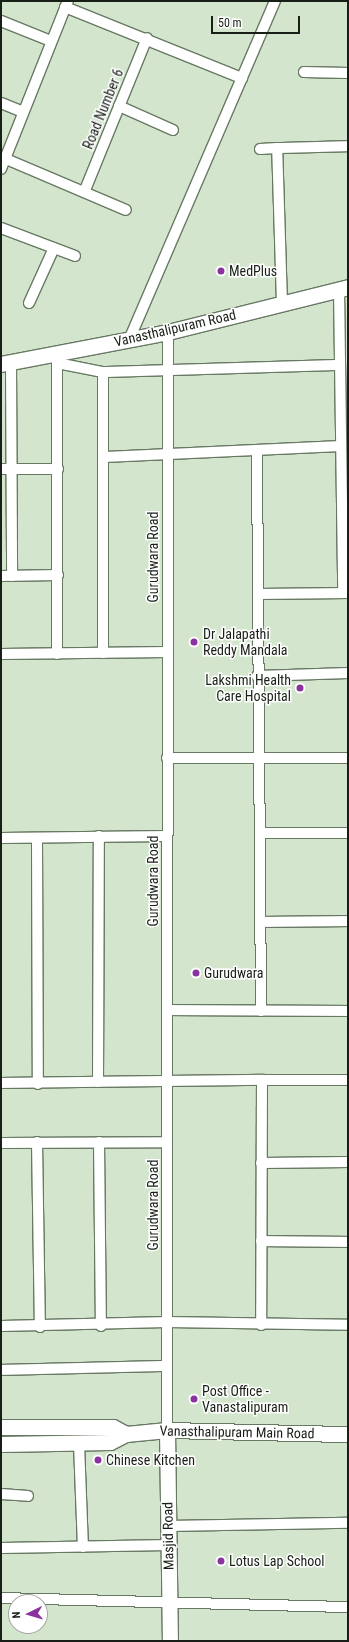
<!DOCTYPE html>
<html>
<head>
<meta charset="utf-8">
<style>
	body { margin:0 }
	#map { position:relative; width:349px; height:1642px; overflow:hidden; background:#d3e6cd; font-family:"Roboto Condensed",sans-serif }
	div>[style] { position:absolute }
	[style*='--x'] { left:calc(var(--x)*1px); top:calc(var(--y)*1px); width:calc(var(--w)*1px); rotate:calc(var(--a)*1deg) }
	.roads { filter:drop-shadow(1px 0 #687963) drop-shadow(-1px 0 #687963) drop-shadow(0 1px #687963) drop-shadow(0 -1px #687963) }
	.street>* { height:10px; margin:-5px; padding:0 5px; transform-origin:5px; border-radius:5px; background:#fff }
	.secondary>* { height:15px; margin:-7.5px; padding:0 7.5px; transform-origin:7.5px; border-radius:7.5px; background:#fff }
	.dots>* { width:11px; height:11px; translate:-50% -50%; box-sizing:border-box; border:2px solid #fff; border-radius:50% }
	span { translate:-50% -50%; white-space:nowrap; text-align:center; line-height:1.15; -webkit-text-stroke:3px #fff; paint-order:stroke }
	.street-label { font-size:14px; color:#181f16 }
	.poi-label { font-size:14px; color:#181f16 }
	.left { translate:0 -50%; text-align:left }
	.right { translate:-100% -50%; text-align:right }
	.frame { position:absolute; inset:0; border:2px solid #181f16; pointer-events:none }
	.north { position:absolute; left:8px; top:1594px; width:40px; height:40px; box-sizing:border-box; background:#fff; border:1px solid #a3a5a2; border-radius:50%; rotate:265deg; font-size:11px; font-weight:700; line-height:16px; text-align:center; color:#181f16 }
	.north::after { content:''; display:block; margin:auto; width:14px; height:18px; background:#8a329f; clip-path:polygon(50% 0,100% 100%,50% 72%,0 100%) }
	.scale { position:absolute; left:211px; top:16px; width:89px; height:18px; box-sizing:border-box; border:2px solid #181f16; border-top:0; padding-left:5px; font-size:12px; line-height:14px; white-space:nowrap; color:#181f16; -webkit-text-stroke:3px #fff; paint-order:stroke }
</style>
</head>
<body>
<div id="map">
	<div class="roads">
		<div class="street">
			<i style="--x:65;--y:7;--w:191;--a:21.9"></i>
			<i style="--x:1;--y:21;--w:54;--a:21.8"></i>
			<i style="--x:304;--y:72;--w:44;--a:1.3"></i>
			<i style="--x:1;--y:103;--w:24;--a:22"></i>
			<i style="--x:119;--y:106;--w:59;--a:24"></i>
			<i style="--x:260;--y:149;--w:17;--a:-3"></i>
			<i style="--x:6;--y:159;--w:130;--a:23"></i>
			<i style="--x:1;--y:169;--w:181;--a:-68.3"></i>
			<i style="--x:85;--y:190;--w:164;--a:-67.8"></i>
			<i style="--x:1;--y:228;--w:79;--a:20.7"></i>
			<i style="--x:339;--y:289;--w:304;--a:89.2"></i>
			<i style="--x:29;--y:303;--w:60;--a:-65.6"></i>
			<i style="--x:282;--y:303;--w:155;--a:-91.8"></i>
			<i style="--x:277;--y:148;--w:71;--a:-1.6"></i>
			<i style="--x:129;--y:340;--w:369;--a:-66.7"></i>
			<i style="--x:11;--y:363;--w:213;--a:89.7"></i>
			<i style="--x:57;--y:363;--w:47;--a:11.1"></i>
			<i style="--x:103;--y:372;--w:236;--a:-1.7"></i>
			<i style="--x:103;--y:372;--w:281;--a:90"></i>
			<i style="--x:257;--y:452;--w:559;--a:89.59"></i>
			<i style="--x:105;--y:457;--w:236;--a:-2.7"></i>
			<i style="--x:1;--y:469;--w:57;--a:0"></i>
			<i style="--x:1;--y:576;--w:57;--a:-1"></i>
			<i style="--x:258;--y:594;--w:90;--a:-0.6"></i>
			<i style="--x:1;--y:654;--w:166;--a:-0.7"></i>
			<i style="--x:57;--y:654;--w:301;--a:-90"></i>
			<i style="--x:257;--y:676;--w:91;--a:-1.9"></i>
			<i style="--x:167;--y:758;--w:181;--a:0"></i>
			<i style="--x:260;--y:833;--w:88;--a:0"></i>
			<i style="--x:1;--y:838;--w:166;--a:-0.7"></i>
			<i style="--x:37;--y:839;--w:245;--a:89.8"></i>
			<i style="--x:263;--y:922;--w:85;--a:-0.7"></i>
			<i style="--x:167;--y:1010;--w:181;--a:0.3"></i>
			<i style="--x:262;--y:1080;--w:86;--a:0"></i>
			<i style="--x:98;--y:1082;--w:246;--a:-89.8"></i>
			<i style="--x:1;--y:1083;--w:261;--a:-0.7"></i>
			<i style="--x:262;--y:1080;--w:245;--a:90.2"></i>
			<i style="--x:37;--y:1142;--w:185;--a:89.1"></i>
			<i style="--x:99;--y:1142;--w:184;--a:89.4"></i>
			<i style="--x:1;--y:1143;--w:166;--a:-0.3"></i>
			<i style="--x:261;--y:1163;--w:87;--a:-0.7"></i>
			<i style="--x:261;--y:1241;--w:87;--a:0.7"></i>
			<i style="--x:1;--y:1326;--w:166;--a:-1.4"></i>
			<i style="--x:167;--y:1322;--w:181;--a:0.9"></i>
			<i style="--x:1;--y:1370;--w:166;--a:-1.4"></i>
			<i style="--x:167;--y:1430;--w:1098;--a:-89.95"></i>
			<i style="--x:79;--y:1444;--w:103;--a:87.8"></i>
			<i style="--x:1;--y:1494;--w:27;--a:4"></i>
			<i style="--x:168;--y:1526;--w:180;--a:-1"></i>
			<i style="--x:1;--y:1548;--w:168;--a:-1"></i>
			<i style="--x:1;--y:1598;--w:347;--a:1.5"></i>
		</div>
		<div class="secondary">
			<i style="--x:1;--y:364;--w:166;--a:-10.8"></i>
			<i style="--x:164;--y:333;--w:190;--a:-14"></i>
			<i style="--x:1;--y:1427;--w:112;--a:0"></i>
			<i style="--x:113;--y:1427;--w:15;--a:28"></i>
			<i style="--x:167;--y:1430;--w:211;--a:89.2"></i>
			<i style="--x:1;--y:1444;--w:109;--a:-1.1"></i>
			<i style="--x:110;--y:1442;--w:18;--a:-27"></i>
			<i style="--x:126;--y:1434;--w:41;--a:-5.6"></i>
			<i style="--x:167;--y:1430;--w:181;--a:1.3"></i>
		</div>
	</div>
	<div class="dots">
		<i style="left:221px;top:271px;background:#8a329f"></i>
		<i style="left:194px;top:642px;background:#8a329f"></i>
		<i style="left:300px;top:688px;background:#8a329f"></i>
		<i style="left:196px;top:973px;background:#8a329f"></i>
		<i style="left:194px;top:1399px;background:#8a329f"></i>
		<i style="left:98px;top:1460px;background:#8a329f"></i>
		<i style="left:221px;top:1561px;background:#8a329f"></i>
	</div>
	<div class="street-label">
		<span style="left:103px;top:109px;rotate:-68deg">Road Number 6</span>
		<span style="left:175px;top:328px;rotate:-13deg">Vanasthalipuram Road</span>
		<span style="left:153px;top:557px;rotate:-90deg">Gurudwara Road</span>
		<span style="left:153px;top:881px;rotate:-90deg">Gurudwara Road</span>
		<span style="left:153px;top:1205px;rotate:-90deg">Gurudwara Road</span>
		<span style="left:237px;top:1432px;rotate:1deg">Vanasthalipuram Main Road</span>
		<span style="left:168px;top:1536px;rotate:-91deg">Masjid Road</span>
	</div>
	<div class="poi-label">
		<span class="left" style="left:229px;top:271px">MedPlus</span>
		<span class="left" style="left:203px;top:642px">Dr Jalapathi<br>Reddy Mandala</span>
		<span class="right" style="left:291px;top:688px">Lakshmi Health<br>Care Hospital</span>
		<span class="left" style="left:204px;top:973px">Gurudwara</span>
		<span class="left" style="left:202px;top:1399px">Post Office -<br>Vanastalipuram</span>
		<span class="left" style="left:106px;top:1460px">Chinese Kitchen</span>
		<span class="left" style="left:229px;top:1561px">Lotus Lap School</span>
	</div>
	<div class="frame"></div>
	<div class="north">N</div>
	<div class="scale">50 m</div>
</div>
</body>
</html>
